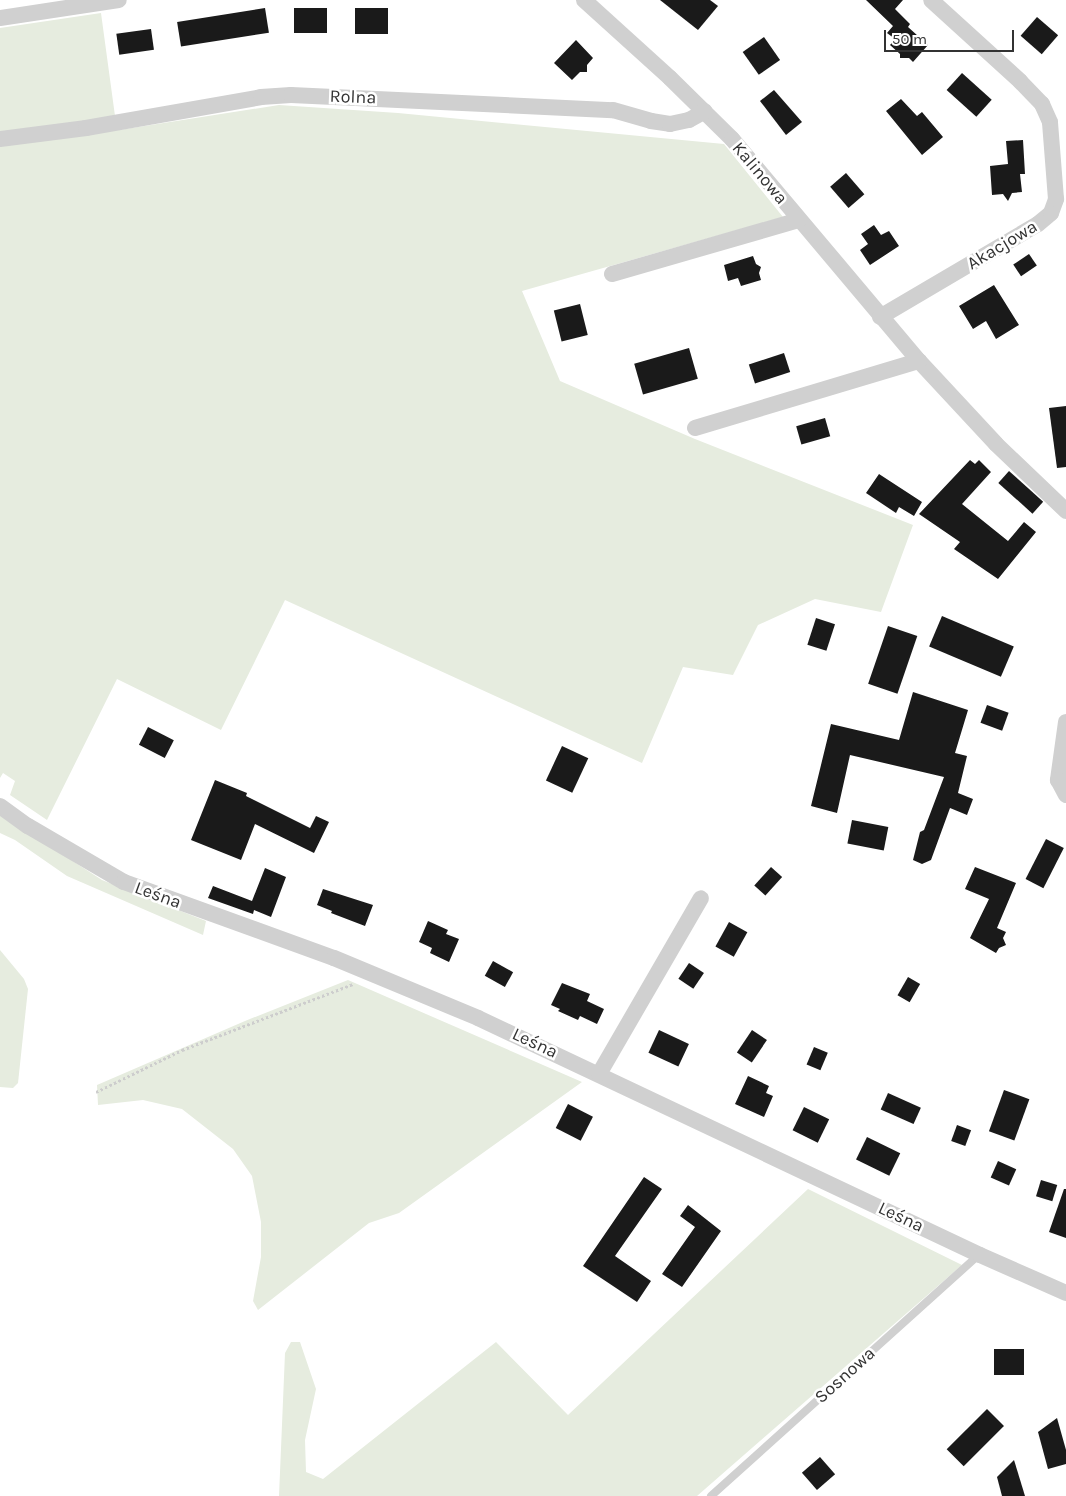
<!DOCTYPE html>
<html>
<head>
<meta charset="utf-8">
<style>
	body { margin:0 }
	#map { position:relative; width:1066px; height:1496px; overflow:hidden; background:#fff; font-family:Karla,sans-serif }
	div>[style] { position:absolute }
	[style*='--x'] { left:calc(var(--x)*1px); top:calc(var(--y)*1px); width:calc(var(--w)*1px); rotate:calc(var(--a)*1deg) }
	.green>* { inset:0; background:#e6ecdf }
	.building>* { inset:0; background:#1a1a1a; transform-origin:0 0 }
	.path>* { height:3px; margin-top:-1.5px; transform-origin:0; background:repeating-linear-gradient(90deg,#cdcdcd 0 2.5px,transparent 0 5px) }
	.service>* { height:8px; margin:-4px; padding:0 4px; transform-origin:4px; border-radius:4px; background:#d0d0d0 }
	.minor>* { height:16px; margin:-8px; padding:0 8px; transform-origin:8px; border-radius:8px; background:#d0d0d0 }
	span { translate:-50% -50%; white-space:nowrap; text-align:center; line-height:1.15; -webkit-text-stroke:5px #fff; paint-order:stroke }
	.street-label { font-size:18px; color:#333 }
	.scale { position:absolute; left:884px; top:30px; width:130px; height:22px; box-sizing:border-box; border:2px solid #333; border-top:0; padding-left:6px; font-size:15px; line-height:18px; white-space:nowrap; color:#333; -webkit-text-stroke:4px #fff; paint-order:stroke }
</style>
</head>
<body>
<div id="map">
	<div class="green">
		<i style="clip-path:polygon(101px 13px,115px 116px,119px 130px,279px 105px,398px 113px,724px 144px,783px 217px,522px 291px,560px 381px,695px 439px,913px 525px,881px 612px,815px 599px,758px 625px,733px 675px,683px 667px,642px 763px,285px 600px,221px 730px,117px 679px,47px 820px,10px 795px,15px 781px,3px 773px,0 778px,0 28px)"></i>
		<i style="clip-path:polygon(0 814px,102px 880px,206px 921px,203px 935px,67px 876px,15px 840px,0 833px)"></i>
		<i style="clip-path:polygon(0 950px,24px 979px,28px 989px,18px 1083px,13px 1088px,0 1087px)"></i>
		<i style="clip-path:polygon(348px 980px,582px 1082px,399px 1213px,369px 1223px,258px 1310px,253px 1301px,261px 1257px,261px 1222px,252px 1176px,233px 1149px,182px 1109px,143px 1100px,98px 1105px,97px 1085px,245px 1021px)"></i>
		<i style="clip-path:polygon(808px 1189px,962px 1265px,697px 1496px,279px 1496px,285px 1353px,291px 1342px,300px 1342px,316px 1389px,305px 1440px,306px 1472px,323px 1479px,496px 1342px,568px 1415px)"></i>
	</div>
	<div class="building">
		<i style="clip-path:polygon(660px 0,710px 0,718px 6px,698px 30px)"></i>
		<i style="clip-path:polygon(866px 0,903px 0,895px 9px,910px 24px,908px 27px,928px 45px,913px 62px,909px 58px,900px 58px,900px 54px,890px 45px,895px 39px,887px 33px,893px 26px)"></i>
		<i style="left:265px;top:8px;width:25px;height:89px;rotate:81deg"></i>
		<i style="left:294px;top:8px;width:33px;height:25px"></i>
		<i style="left:355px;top:8px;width:33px;height:26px"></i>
		<i style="left:1037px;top:17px;width:28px;height:25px;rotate:41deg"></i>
		<i style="left:151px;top:29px;width:21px;height:35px;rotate:82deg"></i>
		<i style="left:764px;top:37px;width:28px;height:26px;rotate:55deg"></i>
		<i style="clip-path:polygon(576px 40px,593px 58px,587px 65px,587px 72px,580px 72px,572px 80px,554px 63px)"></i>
		<i style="left:962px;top:73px;width:40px;height:23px;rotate:42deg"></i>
		<i style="clip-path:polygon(774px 90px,802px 122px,786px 135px,760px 101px)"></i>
		<i style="clip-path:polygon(901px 99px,917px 116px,922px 112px,943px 137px,922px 155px,886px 111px)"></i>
		<i style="clip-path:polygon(1023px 140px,1025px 174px,1020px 174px,1022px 192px,1012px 193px,1008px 201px,1003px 194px,992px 195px,990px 166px,1008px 164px,1006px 141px)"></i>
		<i style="left:846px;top:173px;width:28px;height:21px;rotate:49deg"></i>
		<i style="clip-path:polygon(874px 225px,881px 235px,889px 231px,899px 246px,870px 265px,860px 250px,868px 244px,861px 234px)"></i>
		<i style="left:1029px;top:254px;width:14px;height:19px;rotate:56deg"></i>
		<i style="clip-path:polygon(753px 256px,756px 264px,761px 267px,759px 273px,761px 280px,741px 286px,738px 278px,728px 281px,724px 265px)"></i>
		<i style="clip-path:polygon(994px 285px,1019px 325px,996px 339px,986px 321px,973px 329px,959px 306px)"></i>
		<i style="left:580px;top:304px;width:32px;height:27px;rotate:76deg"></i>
		<i style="left:689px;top:348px;width:32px;height:57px;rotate:74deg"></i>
		<i style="left:784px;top:353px;width:20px;height:37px;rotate:72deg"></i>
		<i style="clip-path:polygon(1066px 406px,1066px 467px,1057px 468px,1049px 408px)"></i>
		<i style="left:825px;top:418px;width:19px;height:30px;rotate:74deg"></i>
		<i style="clip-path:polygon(970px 460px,975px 464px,979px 460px,991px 472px,962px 504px,1008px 541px,1024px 522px,1036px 532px,998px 579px,954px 549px,960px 542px,919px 514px)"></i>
		<i style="left:1009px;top:471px;width:46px;height:16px;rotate:42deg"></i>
		<i style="clip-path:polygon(879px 474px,922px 502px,914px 516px,899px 507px,896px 513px,866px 493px)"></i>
		<i style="left:942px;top:616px;width:78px;height:33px;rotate:23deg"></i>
		<i style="left:816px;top:618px;width:20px;height:28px;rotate:18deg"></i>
		<i style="left:888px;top:626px;width:31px;height:61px;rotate:19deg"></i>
		<i style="clip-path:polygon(913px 692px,968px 710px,955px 753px,967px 756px,958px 793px,973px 799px,967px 815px,950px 808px,931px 860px,922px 864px,913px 860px,920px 832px,924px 830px,944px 777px,850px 755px,837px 813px,811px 806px,831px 724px,899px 740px)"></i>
		<i style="left:987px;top:705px;width:23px;height:19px;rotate:20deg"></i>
		<i style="left:148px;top:727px;width:29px;height:20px;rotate:27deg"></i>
		<i style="left:562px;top:746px;width:29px;height:38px;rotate:25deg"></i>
		<i style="clip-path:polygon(215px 780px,247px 793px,246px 796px,310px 828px,316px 816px,329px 822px,314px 853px,255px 824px,241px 860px,191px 840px)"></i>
		<i style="left:852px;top:820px;width:37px;height:24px;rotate:11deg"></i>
		<i style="left:1046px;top:839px;width:20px;height:45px;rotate:27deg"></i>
		<i style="left:771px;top:867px;width:15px;height:25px;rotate:42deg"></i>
		<i style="clip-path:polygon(975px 867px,1016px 883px,997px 928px,1006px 932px,1003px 938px,1006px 945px,999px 948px,996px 953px,970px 938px,989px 899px,965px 889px)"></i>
		<i style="clip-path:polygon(265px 868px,286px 877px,271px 917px,254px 910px,253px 914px,208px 898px,213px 886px,252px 901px)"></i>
		<i style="clip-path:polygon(323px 889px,373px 905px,365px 926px,331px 913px,332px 911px,317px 905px)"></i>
		<i style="clip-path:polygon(428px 921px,448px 930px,446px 934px,459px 939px,449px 962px,430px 953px,432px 948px,419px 942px)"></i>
		<i style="left:729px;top:922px;width:21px;height:28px;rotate:29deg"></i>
		<i style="left:493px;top:961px;width:23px;height:17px;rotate:29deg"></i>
		<i style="left:689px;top:963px;width:18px;height:19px;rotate:34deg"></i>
		<i style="left:908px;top:977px;width:14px;height:21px;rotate:30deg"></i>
		<i style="clip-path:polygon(562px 983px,590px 994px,587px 1001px,604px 1009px,597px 1024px,580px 1016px,578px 1020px,558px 1011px,560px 1009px,551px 1005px)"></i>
		<i style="left:659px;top:1030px;width:33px;height:25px;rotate:25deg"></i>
		<i style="left:752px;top:1030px;width:18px;height:27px;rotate:34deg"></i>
		<i style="left:814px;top:1047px;width:15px;height:19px;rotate:23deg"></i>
		<i style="clip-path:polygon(748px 1076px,769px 1086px,766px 1093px,773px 1096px,764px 1117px,735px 1104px)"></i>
		<i style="left:1004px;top:1090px;width:27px;height:44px;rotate:20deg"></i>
		<i style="left:888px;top:1093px;width:36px;height:18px;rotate:24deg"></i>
		<i style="left:568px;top:1104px;width:28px;height:27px;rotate:27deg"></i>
		<i style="left:804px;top:1107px;width:28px;height:26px;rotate:26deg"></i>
		<i style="left:957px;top:1125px;width:15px;height:17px;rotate:20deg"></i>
		<i style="left:867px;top:1137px;width:37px;height:25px;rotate:26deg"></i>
		<i style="left:998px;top:1161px;width:20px;height:18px;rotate:24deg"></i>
		<i style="clip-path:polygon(644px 1177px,662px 1189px,615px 1256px,651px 1281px,637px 1302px,583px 1266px)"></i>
		<i style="left:1041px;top:1180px;width:17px;height:17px;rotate:17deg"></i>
		<i style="clip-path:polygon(1064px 1189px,1066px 1189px,1066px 1238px,1049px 1232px)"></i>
		<i style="clip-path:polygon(688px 1205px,721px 1231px,682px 1287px,662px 1274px,695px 1227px,680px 1216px)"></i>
		<i style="left:994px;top:1349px;width:30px;height:26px"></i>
		<i style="left:987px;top:1409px;width:24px;height:57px;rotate:45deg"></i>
		<i style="clip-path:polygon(1057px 1418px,1066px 1450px,1066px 1464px,1048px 1469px,1038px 1432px)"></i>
		<i style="left:820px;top:1457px;width:23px;height:24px;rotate:49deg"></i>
		<i style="clip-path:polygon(1014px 1460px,1025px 1496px,1002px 1496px,997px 1477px)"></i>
	</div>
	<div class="path">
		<i style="--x:96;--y:1092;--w:96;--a:-26"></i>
		<i style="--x:182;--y:1050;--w:183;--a:-21.1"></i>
	</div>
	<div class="service">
		<i style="--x:711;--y:1496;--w:360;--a:-42"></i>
	</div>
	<div class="minor">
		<i style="--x:584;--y:0;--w:116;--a:42.2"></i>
		<i style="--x:670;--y:78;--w:87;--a:44.5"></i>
		<i style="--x:732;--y:139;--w:290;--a:49.9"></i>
		<i style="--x:919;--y:361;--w:113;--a:47.1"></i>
		<i style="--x:996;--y:444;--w:97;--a:43.7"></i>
		<i style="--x:0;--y:18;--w:120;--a:-8.6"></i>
		<i style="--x:0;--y:139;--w:87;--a:-7.3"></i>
		<i style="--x:86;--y:128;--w:178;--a:-10"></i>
		<i style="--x:261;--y:97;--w:30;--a:-4"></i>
		<i style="--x:291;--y:95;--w:322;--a:2.7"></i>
		<i style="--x:613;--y:110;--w:40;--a:16"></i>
		<i style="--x:651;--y:121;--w:19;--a:9"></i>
		<i style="--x:670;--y:124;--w:19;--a:-12"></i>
		<i style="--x:689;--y:120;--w:18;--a:-29"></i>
		<i style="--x:612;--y:274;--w:195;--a:-16.1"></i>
		<i style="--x:880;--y:317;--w:183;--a:-30.5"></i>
		<i style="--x:1038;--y:224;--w:17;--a:-40"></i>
		<i style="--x:1051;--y:213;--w:15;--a:-70"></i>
		<i style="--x:1056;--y:199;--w:77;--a:-94.5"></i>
		<i style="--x:1050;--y:122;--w:20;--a:-114"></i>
		<i style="--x:1042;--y:104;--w:32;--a:-134"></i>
		<i style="--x:1020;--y:81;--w:120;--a:-137.7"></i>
		<i style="--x:695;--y:428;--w:234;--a:-16.7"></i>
		<i style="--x:1066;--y:722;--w:59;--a:97.9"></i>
		<i style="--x:1058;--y:780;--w:17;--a:62"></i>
		<i style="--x:0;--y:806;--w:34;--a:36"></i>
		<i style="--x:28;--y:826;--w:111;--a:30.3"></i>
		<i style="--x:124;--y:882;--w:223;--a:19.9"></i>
		<i style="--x:334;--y:958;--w:156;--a:22.6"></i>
		<i style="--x:478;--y:1018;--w:555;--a:25.27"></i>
		<i style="--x:980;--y:1255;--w:94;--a:23.8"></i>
		<i style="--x:599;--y:1074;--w:203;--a:-59.9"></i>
	</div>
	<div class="street-label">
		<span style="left:353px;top:97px;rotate:2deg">Rolna</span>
		<span style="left:760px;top:173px;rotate:50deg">Kalinowa</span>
		<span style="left:1002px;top:245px;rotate:-31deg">Akacjowa</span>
		<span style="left:158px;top:895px;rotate:20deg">Leśna</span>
		<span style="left:535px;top:1043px;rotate:25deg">Leśna</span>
		<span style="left:901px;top:1217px;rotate:25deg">Leśna</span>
		<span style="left:845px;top:1375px;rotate:-42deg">Sosnowa</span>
	</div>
	<div class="scale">50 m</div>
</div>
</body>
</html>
